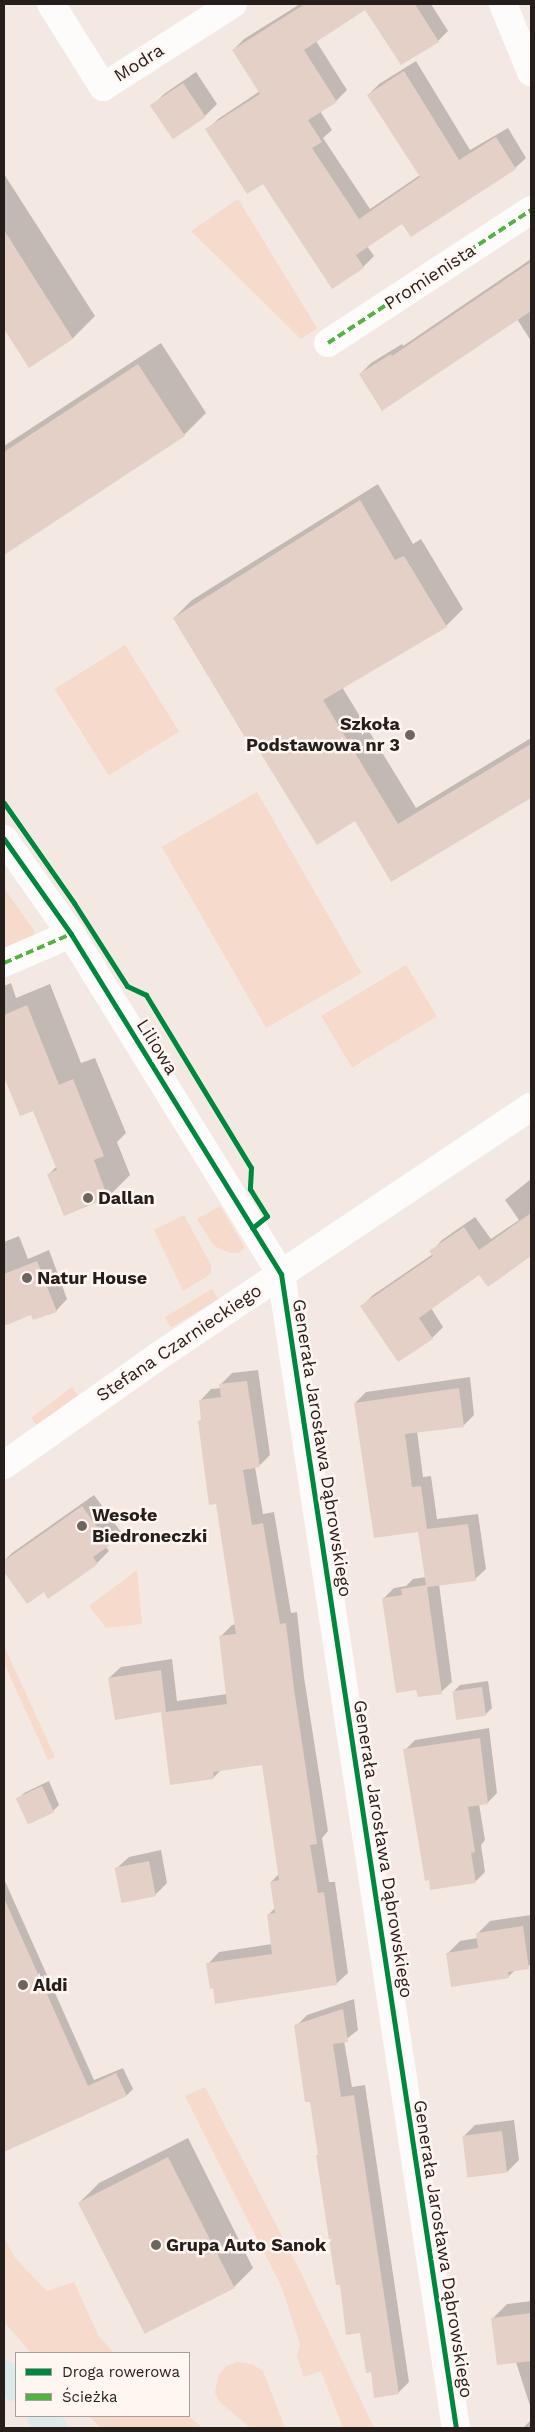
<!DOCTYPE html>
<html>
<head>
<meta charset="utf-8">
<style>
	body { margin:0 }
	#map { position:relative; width:535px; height:2432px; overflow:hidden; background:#f4e8e2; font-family:"Work Sans",sans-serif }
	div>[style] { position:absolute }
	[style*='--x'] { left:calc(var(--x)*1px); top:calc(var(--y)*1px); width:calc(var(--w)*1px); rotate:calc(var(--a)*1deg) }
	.green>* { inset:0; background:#f6dacc; transform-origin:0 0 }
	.shadow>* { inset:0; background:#0003 }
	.building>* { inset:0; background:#e4d0c7; transform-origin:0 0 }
	.minor>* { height:28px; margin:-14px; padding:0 14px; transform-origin:14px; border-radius:14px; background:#fdfcfb }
	.primary>* { height:28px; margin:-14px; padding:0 14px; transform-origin:14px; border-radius:14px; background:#ddeaea }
	.quiet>* { height:4px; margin-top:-2px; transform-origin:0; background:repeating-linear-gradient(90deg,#56b145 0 8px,transparent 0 12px) }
	.cycleway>* { height:5px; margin:-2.5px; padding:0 2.5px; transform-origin:2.5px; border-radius:2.5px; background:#00873e }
	.dots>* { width:14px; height:14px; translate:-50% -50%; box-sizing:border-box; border:2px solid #fff5f1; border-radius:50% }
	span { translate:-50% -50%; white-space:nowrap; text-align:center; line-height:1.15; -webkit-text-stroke:5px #fff5f1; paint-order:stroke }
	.street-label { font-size:18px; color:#261e1a }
	.poi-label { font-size:18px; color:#261e1a; font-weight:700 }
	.right { translate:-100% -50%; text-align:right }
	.left { translate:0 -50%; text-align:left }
	.frame { position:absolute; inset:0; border:5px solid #261e1a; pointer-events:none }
	.legend { position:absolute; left:15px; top:2352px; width:175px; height:65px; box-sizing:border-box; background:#fff5f1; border:1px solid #a89f9b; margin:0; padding:6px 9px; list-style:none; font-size:15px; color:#261e1a }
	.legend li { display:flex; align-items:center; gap:10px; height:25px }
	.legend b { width:25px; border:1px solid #a89f9b }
</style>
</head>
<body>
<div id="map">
	<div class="green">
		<i style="clip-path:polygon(238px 199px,317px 328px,301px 339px,191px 231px)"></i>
		<i style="left:125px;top:645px;width:102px;height:83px;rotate:58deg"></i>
		<i style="left:257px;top:792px;width:209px;height:110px;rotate:60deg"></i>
		<i style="clip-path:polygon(4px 888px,35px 932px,33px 938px,4px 950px)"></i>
		<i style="left:406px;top:965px;width:60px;height:99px;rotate:59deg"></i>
		<i style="clip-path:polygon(220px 1206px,245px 1248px,238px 1253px,231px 1253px,214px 1246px,197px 1219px)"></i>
		<i style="clip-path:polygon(184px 1215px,211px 1265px,211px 1274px,183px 1291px,154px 1230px)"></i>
		<i style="left:212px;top:1289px;width:12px;height:55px;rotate:59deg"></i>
		<i style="left:72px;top:1387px;width:10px;height:51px;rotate:53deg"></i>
		<i style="clip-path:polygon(137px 1570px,142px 1624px,106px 1628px,89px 1606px)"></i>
		<i style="clip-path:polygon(4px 1646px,55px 1757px,48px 1760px,4px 1663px)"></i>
		<i style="clip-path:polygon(205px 2087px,302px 2275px,374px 2428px,343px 2428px,321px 2371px,304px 2377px,297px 2357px,300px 2344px,282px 2288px,185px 2096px)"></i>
		<i style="clip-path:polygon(4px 2237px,15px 2258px,47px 2291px,74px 2282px,98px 2335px,114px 2353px,31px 2353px,4px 2322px)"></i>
		<i style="clip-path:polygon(237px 2362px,252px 2364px,263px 2371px,285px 2428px,250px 2428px,220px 2402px,215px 2393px,218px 2376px,226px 2366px)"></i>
		<i style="clip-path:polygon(89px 2416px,188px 2416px,203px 2428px,101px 2428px)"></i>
	</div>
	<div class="shadow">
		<i style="clip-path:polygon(300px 4px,367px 4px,356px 14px,316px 41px,347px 90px,336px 101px,320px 111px,332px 130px,323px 138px,370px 209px,420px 175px,368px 95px,379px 84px,416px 61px,470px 150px,508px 128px,526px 158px,515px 168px,403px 223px,367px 246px,374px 256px,363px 267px,332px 287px,263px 183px,207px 130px,218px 119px,260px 91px,233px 50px,244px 39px)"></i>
		<i style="clip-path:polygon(377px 4px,431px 4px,448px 31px,438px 41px,368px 13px)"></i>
		<i style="clip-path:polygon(196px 72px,217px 104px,205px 116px,174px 137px,152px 106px,164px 94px)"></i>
		<i style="clip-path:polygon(4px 174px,95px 316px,73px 338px,29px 366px,4px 327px)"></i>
		<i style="clip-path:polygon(531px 259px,531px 341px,517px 319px,360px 374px,371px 363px,402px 344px,403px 346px)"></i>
		<i style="clip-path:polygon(161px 343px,206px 413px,184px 435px,4px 554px,4px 446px)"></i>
		<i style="clip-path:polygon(378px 484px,413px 544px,421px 539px,463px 609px,446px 626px,342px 687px,416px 808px,531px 738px,531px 796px,392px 881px,355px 820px,254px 740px,174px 618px,192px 600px)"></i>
		<i style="clip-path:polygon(11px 983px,16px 998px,50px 984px,81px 1063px,95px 1058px,126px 1133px,117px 1142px,130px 1175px,108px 1197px,64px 1215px,48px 1175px,57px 1166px,34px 1109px,21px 1115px,4px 1074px,4px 986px)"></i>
		<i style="clip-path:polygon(531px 1179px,531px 1246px,483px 1278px,480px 1274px,431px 1308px,443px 1327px,432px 1338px,362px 1306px,373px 1295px,433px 1254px,431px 1252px,442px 1240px,475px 1217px,491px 1239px,519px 1220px,505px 1200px)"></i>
		<i style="clip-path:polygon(19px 1236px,28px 1259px,49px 1250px,67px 1299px,56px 1311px,32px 1313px,4px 1324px,4px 1242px)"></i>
		<i style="clip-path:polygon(258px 1370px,270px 1455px,259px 1466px,255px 1467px,263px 1514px,274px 1512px,291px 1613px,297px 1612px,304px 1677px,328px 1831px,322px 1838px,329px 1882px,335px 1882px,348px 1973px,336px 1984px,208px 1964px,219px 1952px,272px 1944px,268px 1915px,275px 1908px,271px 1882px,279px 1874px,264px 1764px,222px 1769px,213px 1778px,162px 1711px,109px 1678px,121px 1667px,172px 1659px,177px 1701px,227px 1694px,221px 1636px,232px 1625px,236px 1624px,217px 1503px,200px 1421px,202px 1418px,200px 1401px,211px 1389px,221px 1388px,220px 1385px,232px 1373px)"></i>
		<i style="clip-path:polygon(470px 1377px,474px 1415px,463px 1426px,417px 1431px,423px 1477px,431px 1476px,437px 1519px,478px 1514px,486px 1569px,475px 1579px,439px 1584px,452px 1682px,441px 1692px,383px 1599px,394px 1588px,406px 1586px,413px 1579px,426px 1577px,419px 1531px,355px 1403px,366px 1392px)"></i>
		<i style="clip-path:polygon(94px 1495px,121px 1532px,106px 1547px,109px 1551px,97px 1563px,48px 1597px,44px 1590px,27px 1603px,4px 1570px,4px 1561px,12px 1553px)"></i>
		<i style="clip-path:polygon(488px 1681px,492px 1708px,486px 1714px,454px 1691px,460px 1685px)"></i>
		<i style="clip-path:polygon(489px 1728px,497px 1793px,487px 1803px,479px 1804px,485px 1840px,481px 1845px,485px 1872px,475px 1882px,405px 1750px,415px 1740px)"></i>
		<i style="clip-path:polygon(49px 1781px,59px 1805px,53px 1811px,18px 1799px,24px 1793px)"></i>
		<i style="clip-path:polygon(161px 1850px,167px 1883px,155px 1895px,117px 1868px,129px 1857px)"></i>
		<i style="clip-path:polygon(4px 1879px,94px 2080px,123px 2068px,133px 2089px,127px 2095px,4px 2150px)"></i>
		<i style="clip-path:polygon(531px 1915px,531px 1965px,516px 1969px,508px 1977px,448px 1953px,460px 1941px,478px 1938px,478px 1933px,490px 1921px)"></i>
		<i style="clip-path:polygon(354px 1999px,358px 2030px,344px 2041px,352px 2087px,365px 2085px,409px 2382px,398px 2393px,372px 2371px,361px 2332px,341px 2283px,311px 2101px,296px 2026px,307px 2015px)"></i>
		<i style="clip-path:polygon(514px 2120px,519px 2160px,507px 2172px,469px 2177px,463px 2137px,475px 2125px)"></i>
		<i style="clip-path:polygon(188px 2138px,253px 2268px,234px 2287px,146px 2332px,80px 2202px,99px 2183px)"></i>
		<i style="clip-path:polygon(531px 2301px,531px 2409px,516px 2362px,492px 2319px,507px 2304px)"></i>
		<i style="clip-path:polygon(531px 2420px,531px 2428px,523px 2428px)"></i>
	</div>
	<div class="building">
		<i style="clip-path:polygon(305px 4px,415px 4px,439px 42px,401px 65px,365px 10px,304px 50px,337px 102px,308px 120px,322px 142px,312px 148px,359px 219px,420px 177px,367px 95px,404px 71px,459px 160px,496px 137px,516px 169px,411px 237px,402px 224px,356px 255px,364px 268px,332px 289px,263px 184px,247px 194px,205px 129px,260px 94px,232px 50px)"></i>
		<i style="left:183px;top:83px;width:41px;height:40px;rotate:56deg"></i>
		<i style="clip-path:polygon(4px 230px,73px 339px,29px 368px,4px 329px)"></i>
		<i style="clip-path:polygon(531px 262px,531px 311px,382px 411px,359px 374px,391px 354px,392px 356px)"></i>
		<i style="clip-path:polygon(138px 364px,185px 436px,4px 555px,4px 452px)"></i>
		<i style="clip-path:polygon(360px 500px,395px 560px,404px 556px,447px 627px,323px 700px,398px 824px,531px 744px,531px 798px,391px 882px,355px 821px,317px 845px,253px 741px,249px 744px,173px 618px)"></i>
		<i style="clip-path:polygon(27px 1005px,59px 1085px,73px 1079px,104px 1156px,94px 1160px,108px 1198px,64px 1216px,47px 1174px,57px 1170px,33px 1111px,20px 1116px,4px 1077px,4px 1015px)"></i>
		<i style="clip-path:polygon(531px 1213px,531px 1256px,488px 1287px,479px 1275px,419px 1318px,433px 1339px,398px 1362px,360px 1306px,433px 1256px,429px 1251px,464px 1227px,479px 1250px)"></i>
		<i style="clip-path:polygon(37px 1261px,57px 1312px,33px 1320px,31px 1315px,4px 1326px,4px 1274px)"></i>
		<i style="clip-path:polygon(247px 1381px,260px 1467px,243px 1470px,252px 1525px,263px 1523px,280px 1624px,286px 1623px,294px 1689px,317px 1844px,310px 1845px,318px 1893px,324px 1892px,337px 1985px,215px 2004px,213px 1988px,210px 1989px,206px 1963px,272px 1954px,267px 1914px,275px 1913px,270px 1882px,279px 1880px,262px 1765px,213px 1772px,214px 1779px,170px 1785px,161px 1712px,115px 1720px,108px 1678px,161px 1670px,166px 1712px,227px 1704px,219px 1636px,236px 1634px,216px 1504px,209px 1505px,198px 1421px,201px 1420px,199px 1400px,221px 1397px,219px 1384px)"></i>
		<i style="clip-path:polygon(459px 1388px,464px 1427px,405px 1434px,412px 1487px,421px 1486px,427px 1529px,468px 1524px,476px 1581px,427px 1587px,442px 1694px,418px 1697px,416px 1690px,396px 1693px,382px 1598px,402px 1595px,401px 1589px,426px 1585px,418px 1532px,374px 1538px,354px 1403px)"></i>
		<i style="clip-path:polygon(82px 1506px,110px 1545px,93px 1557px,98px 1564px,74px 1581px,48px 1599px,44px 1592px,27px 1604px,4px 1572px,4px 1561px)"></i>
		<i style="left:482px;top:1687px;width:29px;height:30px;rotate:82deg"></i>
		<i style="clip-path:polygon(480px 1738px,488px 1804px,468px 1807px,475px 1852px,471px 1853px,476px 1883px,430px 1890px,429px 1880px,425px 1881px,403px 1749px)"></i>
		<i style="left:42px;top:1786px;width:29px;height:29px;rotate:65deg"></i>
		<i style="left:149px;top:1861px;width:36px;height:35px;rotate:79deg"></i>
		<i style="clip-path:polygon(4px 1898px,88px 2086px,116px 2073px,127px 2096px,4px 2152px)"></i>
		<i style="clip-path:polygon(523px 1926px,529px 1969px,508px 1972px,509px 1978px,451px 1987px,446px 1953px,478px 1948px,476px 1933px)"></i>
		<i style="clip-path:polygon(343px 2009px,348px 2042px,333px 2044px,341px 2097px,354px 2095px,399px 2394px,374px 2398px,371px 2372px,366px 2373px,360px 2333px,346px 2335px,340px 2285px,336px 2285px,316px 2155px,318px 2155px,310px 2102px,305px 2102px,294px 2025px)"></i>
		<i style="left:502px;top:2131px;width:42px;height:40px;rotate:83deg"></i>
		<i style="left:168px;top:2157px;width:147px;height:101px;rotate:63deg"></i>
		<i style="clip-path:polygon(531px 2313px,531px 2361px,497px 2365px,491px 2318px)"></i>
	</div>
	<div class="minor">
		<i style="--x:51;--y:4;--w:98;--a:57.9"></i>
		<i style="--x:103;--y:87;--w:154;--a:-32.6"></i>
		<i style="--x:503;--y:4;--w:74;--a:67.6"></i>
		<i style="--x:328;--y:343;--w:243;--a:-33.2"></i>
		<i style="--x:4;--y:839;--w:116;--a:54.8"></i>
		<i style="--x:71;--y:934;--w:400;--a:58.3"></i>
		<i style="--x:281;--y:1274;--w:1167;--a:81.38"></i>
		<i style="--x:4;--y:963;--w:73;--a:-23.4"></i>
		<i style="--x:4;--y:1465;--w:187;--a:-35.2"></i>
		<i style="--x:157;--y:1357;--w:450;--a:-33.8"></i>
	</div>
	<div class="primary">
		<i style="--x:4;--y:2374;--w:18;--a:49"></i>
		<i style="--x:41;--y:2416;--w:17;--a:45"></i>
	</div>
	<div class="quiet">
		<i style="--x:328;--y:343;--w:243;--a:-33.2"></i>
		<i style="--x:4;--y:963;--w:73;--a:-23.4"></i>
	</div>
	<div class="cycleway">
		<i style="--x:4;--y:803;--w:122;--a:55"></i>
		<i style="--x:74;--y:903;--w:98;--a:57.4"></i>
		<i style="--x:127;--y:986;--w:21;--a:25"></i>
		<i style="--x:146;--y:995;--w:202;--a:58.7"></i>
		<i style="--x:251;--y:1168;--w:21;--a:93"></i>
		<i style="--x:250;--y:1189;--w:32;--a:58"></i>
		<i style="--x:267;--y:1216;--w:19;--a:141"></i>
		<i style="--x:4;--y:839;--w:116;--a:54.8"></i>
		<i style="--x:71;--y:934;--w:400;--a:58.3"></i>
		<i style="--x:281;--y:1274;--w:1167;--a:81.38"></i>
	</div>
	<div class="dots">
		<i style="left:410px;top:735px;background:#6e6560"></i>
		<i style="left:88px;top:1198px;background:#6e6560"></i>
		<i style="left:27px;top:1278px;background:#6e6560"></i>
		<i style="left:82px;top:1526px;background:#6e6560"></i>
		<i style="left:23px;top:1985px;background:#6e6560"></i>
		<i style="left:156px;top:2245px;background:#6e6560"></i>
	</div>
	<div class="street-label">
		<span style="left:139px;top:63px;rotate:-32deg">Modra</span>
		<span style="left:430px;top:277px;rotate:-33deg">Promienista</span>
		<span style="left:157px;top:1047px;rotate:58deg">Liliowa</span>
		<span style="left:179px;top:1343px;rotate:-34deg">Stefana Czarnieckiego</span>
		<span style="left:322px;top:1448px;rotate:81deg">Generała Jarosława Dąbrowskiego</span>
		<span style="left:383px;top:1849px;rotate:81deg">Generała Jarosława Dąbrowskiego</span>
		<span style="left:443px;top:2249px;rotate:81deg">Generała Jarosława Dąbrowskiego</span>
	</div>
	<div class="poi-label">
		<span class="right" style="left:400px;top:735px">Szkoła<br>Podstawowa nr 3</span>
		<span class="left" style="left:98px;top:1198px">Dallan</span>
		<span class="left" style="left:37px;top:1278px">Natur House</span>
		<span class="left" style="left:92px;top:1526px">Wesołe<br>Biedroneczki</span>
		<span class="left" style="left:33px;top:1985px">Aldi</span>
		<span class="left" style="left:166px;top:2245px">Grupa Auto Sanok</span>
	</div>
	<div class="frame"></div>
	<ul class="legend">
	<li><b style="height:6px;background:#00873e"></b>Droga rowerowa</li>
	<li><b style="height:6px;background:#56b145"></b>Ścieżka</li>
	</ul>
</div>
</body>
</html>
